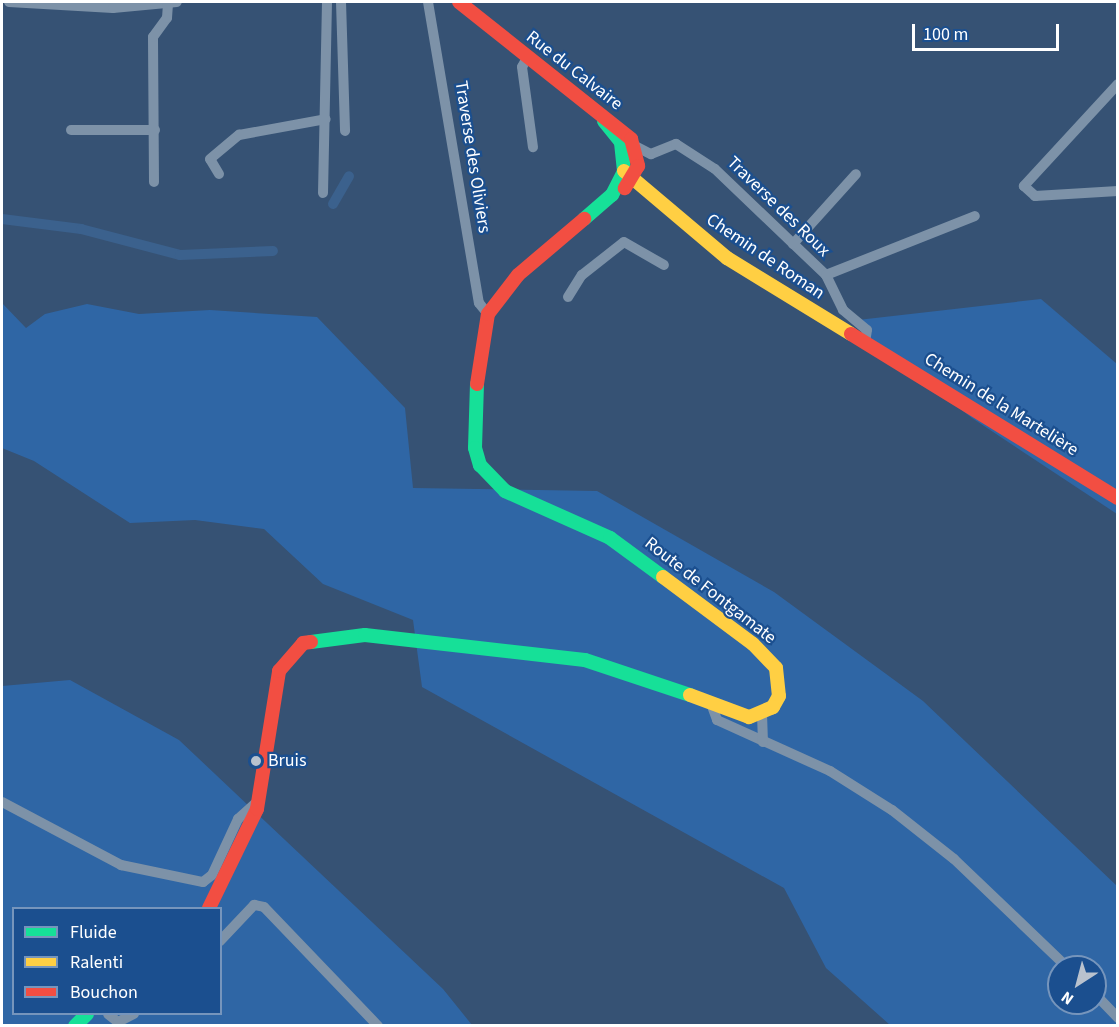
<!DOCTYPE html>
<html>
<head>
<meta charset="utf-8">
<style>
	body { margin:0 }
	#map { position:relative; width:1119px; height:1027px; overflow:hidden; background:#365274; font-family:"Source Sans 3",sans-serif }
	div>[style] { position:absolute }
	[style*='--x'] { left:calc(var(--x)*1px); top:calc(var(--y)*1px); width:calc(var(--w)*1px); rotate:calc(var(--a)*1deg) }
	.green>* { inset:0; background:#2f66a5 }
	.canal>* { height:10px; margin:-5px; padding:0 5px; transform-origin:5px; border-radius:5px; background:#3b618d }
	.street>* { height:10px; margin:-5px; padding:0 5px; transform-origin:5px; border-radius:5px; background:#7d92a8 }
	.fast>* { height:14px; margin:-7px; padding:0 7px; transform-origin:7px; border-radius:7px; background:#16e098 }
	.slow>* { height:14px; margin:-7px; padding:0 7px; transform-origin:7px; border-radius:7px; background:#ffcf43 }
	.jam>* { height:14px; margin:-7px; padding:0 7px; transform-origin:7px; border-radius:7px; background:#f24e42 }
	.dots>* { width:16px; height:16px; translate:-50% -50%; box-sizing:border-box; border:3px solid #1b4f8f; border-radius:50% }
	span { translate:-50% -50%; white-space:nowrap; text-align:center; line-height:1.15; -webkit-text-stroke:4.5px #1b4f8f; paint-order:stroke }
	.street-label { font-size:18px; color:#fff }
	.poi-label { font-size:18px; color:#fff }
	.left { translate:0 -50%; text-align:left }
	.frame { position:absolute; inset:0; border:3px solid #fff; pointer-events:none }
	.legend { position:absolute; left:12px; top:907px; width:210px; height:108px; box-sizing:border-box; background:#1b4f8f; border:2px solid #7695bc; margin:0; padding:8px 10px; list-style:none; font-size:18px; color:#fff }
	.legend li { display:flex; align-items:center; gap:12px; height:30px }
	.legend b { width:30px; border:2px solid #7695bc }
	.north { position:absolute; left:1047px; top:955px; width:60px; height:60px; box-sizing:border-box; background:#1b4f8f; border:2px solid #7695bc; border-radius:50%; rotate:216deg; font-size:16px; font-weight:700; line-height:24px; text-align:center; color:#fff }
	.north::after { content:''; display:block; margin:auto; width:21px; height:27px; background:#b9c2ce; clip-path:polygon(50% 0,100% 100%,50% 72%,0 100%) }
	.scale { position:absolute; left:912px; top:24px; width:147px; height:27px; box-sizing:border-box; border:3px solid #fff; border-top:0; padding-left:8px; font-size:18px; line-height:21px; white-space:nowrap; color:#fff; -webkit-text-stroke:4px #1b4f8f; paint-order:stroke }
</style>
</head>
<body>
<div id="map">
	<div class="green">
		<i style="clip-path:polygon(1041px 299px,1117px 364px,1117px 514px,972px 418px,849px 321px)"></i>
		<i style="clip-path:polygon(evenodd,2px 303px,26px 328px,45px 314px,87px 304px,139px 314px,210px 310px,317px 317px,405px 408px,413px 488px,597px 491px,774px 592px,923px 701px,1117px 886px,1117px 1025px,890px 1025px,826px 968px,784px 888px,422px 687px,413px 620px,323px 584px,264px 529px,195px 520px,130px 523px,34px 461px,2px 448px,2px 303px,1059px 967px,1095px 967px,1095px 1003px,1059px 1003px,1059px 967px)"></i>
		<i style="clip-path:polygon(evenodd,70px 680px,179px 740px,443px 989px,472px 1025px,2px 1026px,2px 686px,70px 680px,14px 908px,220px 908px,220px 1014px,14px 1014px,14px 908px)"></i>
	</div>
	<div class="canal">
		<i style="--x:333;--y:204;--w:32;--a:-60"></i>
		<i style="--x:2;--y:219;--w:80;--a:7.2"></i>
		<i style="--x:81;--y:229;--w:102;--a:14.7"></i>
		<i style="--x:180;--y:255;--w:93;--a:-2.5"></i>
	</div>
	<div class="street">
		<i style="--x:9;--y:2;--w:104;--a:3.3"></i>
		<i style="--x:113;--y:8;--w:64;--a:-5.4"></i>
		<i style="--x:341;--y:2;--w:129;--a:88.2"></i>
		<i style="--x:428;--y:2;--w:305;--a:80.4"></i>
		<i style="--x:479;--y:303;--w:14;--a:51"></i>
		<i style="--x:527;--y:58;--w:10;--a:119"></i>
		<i style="--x:522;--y:67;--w:81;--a:82.2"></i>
		<i style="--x:1118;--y:84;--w:139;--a:132.7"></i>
		<i style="--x:1024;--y:186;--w:15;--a:42"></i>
		<i style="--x:1035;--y:196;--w:83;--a:-3.4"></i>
		<i style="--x:71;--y:130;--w:84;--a:0"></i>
		<i style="--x:635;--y:146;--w:18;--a:27"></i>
		<i style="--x:651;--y:154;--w:27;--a:-22"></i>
		<i style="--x:676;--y:144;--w:46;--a:32.7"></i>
		<i style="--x:715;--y:169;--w:153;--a:43.7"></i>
		<i style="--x:826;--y:275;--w:39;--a:64"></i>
		<i style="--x:843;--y:310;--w:31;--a:40"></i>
		<i style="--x:867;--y:330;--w:13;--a:99"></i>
		<i style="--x:219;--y:174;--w:17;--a:-121"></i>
		<i style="--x:210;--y:159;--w:38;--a:-40"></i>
		<i style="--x:239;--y:135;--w:88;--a:-10.4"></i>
		<i style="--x:154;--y:182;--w:145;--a:-90.4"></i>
		<i style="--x:153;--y:37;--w:24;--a:-54"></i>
		<i style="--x:167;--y:18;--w:15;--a:-86"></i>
		<i style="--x:323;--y:193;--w:191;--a:-88.8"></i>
		<i style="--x:793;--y:244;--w:94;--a:-48"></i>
		<i style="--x:826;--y:275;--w:160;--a:-21.6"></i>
		<i style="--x:568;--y:297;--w:26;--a:-58"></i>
		<i style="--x:582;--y:275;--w:53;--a:-38.2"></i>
		<i style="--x:624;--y:242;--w:46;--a:29.9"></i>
		<i style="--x:712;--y:706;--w:15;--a:70"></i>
		<i style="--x:717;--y:720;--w:124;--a:24.3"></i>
		<i style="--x:830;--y:771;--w:73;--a:32.2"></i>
		<i style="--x:892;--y:810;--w:79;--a:38.3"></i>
		<i style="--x:954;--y:859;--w:156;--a:43.7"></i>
		<i style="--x:762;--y:714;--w:28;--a:88"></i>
		<i style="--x:2;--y:802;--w:135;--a:27.9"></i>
		<i style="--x:121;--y:865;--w:84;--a:11.7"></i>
		<i style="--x:203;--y:882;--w:11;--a:-38"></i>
		<i style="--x:212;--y:875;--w:62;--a:-65.1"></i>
		<i style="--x:238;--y:819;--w:28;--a:-42"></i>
		<i style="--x:220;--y:941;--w:50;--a:-46.6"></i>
		<i style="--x:254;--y:905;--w:10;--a:11"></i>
		<i style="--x:264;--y:907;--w:165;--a:46.2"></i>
		<i style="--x:1095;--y:994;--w:33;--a:46"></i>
		<i style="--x:108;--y:1014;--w:13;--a:39"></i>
		<i style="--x:118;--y:1022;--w:18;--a:-27"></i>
	</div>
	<div class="fast">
		<i style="--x:584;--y:219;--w:37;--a:-41"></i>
		<i style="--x:612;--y:195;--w:27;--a:-63"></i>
		<i style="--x:624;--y:171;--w:29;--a:-96"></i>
		<i style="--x:621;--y:142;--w:27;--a:-129"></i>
		<i style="--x:477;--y:384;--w:64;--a:91.8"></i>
		<i style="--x:475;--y:448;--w:18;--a:74"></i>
		<i style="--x:480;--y:465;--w:36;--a:46"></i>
		<i style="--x:505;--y:491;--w:115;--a:24.1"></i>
		<i style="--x:610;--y:538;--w:66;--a:36.3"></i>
		<i style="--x:311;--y:642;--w:54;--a:-7.4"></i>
		<i style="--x:365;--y:635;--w:221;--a:6.5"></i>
		<i style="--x:585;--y:660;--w:111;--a:18.4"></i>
		<i style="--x:75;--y:1026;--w:17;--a:-45"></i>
	</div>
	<div class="slow">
		<i style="--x:624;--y:171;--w:135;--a:40.2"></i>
		<i style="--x:727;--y:258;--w:145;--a:31.5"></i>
		<i style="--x:663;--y:577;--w:112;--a:36.7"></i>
		<i style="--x:753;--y:644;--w:33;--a:46"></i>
		<i style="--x:776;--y:668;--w:28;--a:84"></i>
		<i style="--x:779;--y:696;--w:13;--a:119"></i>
		<i style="--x:773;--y:707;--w:26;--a:157"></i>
		<i style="--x:749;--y:717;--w:63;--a:-159.6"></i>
	</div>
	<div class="jam">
		<i style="--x:459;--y:2;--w:220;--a:38.5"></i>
		<i style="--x:631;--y:139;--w:28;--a:75"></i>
		<i style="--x:638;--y:166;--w:26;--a:121"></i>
		<i style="--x:851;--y:334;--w:313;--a:31.6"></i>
		<i style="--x:477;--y:384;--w:71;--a:-81.1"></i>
		<i style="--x:488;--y:314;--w:49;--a:-52.4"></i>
		<i style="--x:518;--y:275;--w:87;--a:-40.3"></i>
		<i style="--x:209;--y:908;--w:110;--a:-64.1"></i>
		<i style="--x:257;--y:809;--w:140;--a:-80.9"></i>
		<i style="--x:279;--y:671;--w:37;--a:-49"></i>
		<i style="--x:303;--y:643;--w:8;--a:-7"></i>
	</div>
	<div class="dots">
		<i style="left:256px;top:761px;background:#b9c2ce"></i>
	</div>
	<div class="street-label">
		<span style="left:574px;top:71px;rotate:38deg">Rue du Calvaire</span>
		<span style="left:472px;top:157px;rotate:81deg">Traverse des Oliviers</span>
		<span style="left:778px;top:207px;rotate:44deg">Traverse des Roux</span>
		<span style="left:765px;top:257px;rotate:34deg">Chemin de Roman</span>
		<span style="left:1001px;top:405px;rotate:32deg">Chemin de la Martelière</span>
		<span style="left:710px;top:591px;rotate:38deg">Route de Fontgamate</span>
	</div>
	<div class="poi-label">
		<span class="left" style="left:268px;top:761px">Bruis</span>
	</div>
	<div class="frame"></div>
	<ul class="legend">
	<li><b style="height:8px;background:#16e098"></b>Fluide</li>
	<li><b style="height:8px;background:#ffcf43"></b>Ralenti</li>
	<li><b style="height:8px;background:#f24e42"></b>Bouchon</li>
	</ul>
	<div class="north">N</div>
	<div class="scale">100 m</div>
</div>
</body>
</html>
